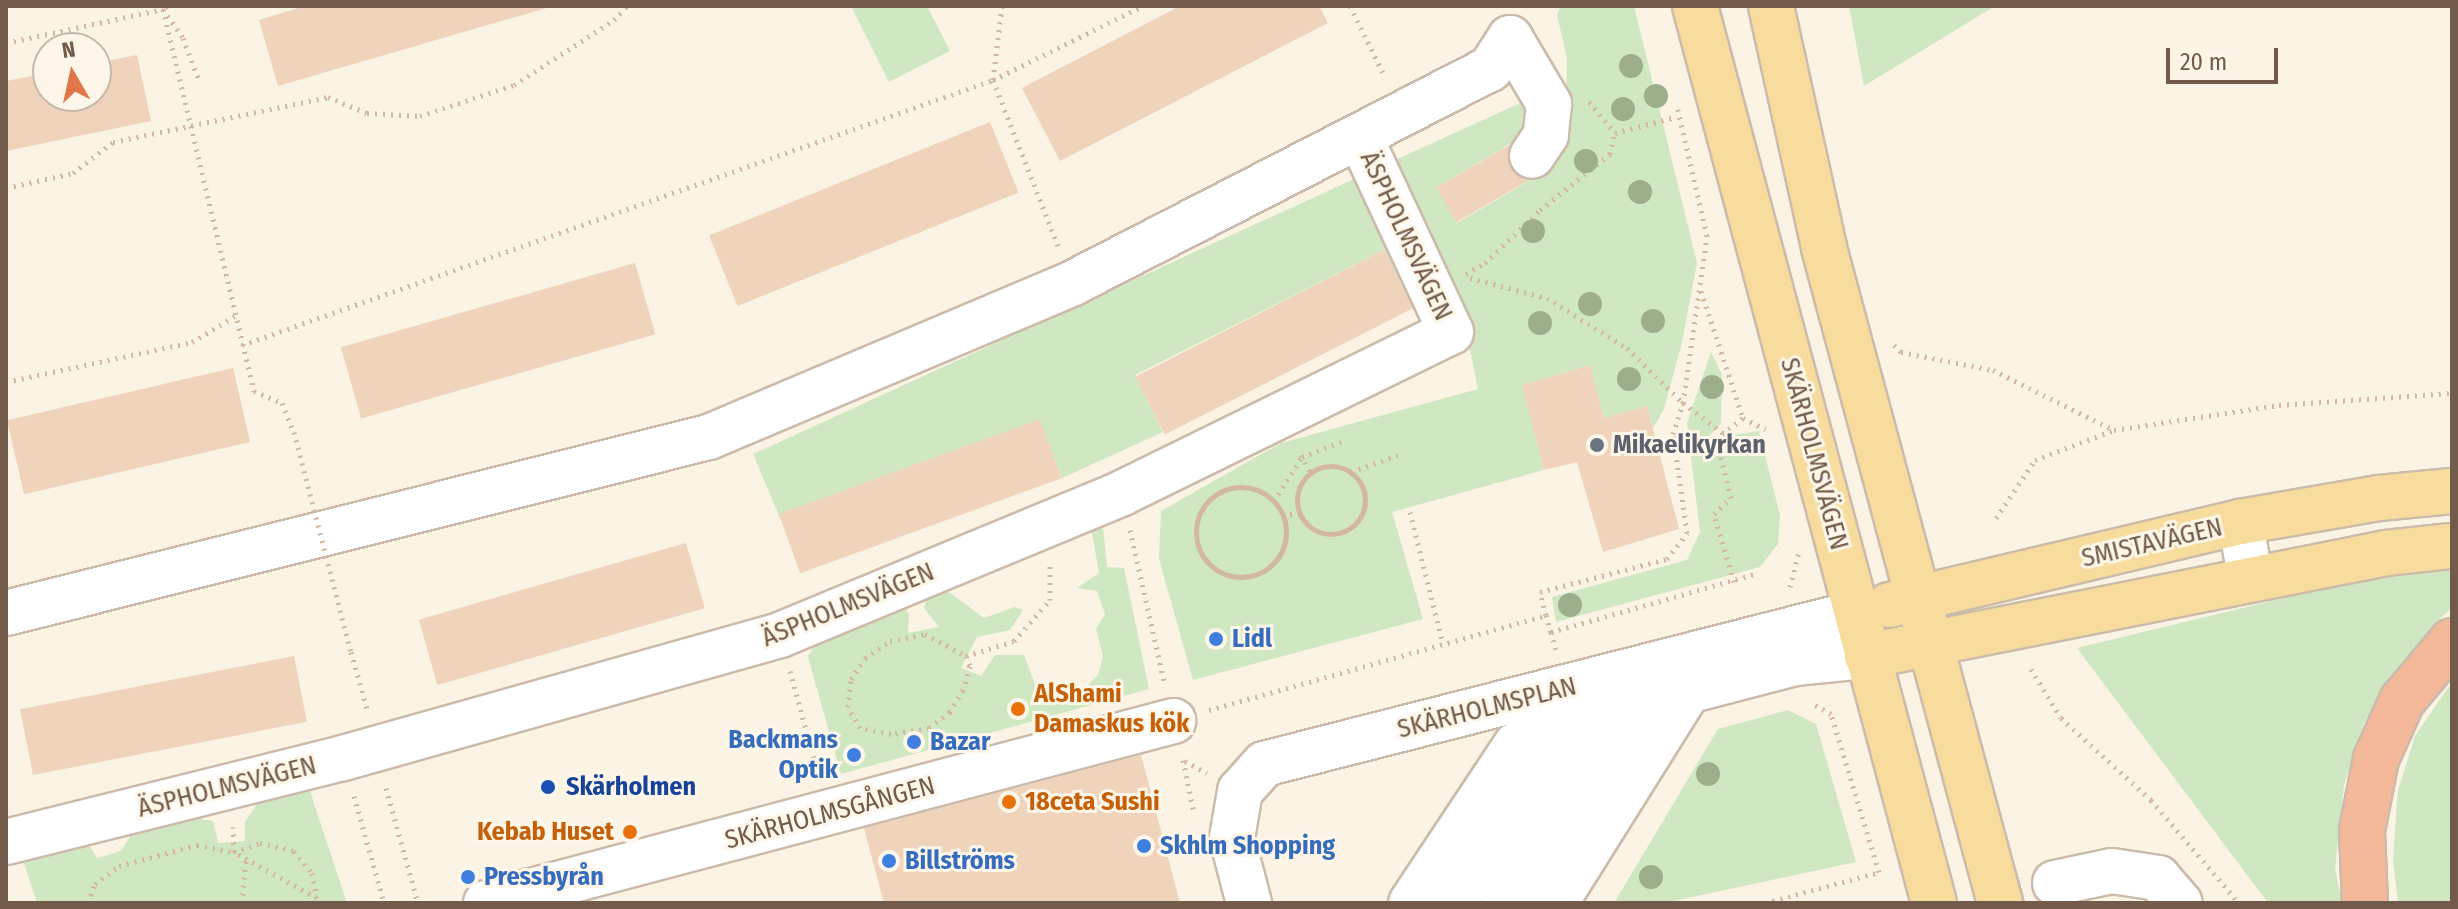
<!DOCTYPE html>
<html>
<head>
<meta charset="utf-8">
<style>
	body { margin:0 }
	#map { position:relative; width:2458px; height:909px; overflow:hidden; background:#fbf3e3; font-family:"Fira Sans Condensed",sans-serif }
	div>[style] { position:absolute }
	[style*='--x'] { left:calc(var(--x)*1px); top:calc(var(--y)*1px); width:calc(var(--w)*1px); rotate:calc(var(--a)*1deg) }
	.green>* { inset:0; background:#cfe8c2 }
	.building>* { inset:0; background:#f0d3bb; transform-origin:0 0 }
	.minor-tunnel>* { height:44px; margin-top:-22px; transform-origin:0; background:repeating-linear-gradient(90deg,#d9cdbd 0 44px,transparent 0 66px) }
	.path>* { height:5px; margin-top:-2.5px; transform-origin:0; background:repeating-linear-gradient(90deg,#d4b79f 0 2px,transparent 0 8px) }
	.path>.ring { margin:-2.5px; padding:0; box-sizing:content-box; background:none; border:5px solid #d4b79f; border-radius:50% }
	.roads { filter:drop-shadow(2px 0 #cba) drop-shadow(-2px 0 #cba) drop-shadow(0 2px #cba) drop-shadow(0 -2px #cba) }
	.minor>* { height:44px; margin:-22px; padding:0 22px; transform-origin:22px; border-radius:22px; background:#fff }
	.major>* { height:44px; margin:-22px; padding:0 22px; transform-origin:22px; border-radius:22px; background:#f8dc9d }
	.highway>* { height:44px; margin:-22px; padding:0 22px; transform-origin:22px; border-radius:22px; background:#f4b89b }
	.path-bridge>* { height:5px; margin-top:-2.5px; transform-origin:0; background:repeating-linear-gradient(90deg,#d4b79f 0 2px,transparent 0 8px) }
	.trees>* { width:24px; height:24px; margin:-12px; border-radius:50%; background:#9caf8a }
	.dots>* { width:22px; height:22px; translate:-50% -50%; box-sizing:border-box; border:4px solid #fef7e9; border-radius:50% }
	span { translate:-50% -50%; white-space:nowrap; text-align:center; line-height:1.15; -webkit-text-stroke:6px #fef7e9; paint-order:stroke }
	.street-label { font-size:26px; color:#725b4a }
	.worship-label { font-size:26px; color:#5b616d; font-weight:700 }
	.left { translate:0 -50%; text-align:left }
	.shop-label { font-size:26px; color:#366cbe; font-weight:700 }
	.right { translate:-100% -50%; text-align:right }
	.food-label { font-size:26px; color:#c56008; font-weight:700 }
	.transit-label { font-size:26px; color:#164399; font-weight:700 }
	.frame { position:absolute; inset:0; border:8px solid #725b4a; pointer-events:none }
	.north { position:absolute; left:32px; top:32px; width:80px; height:80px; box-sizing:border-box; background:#fef7e9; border:2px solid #c6b9a9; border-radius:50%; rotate:351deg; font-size:22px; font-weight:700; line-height:32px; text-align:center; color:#725b4a }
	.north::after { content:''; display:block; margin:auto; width:28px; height:36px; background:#e2764b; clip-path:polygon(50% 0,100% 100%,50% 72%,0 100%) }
	.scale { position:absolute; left:2166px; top:48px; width:112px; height:36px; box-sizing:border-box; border:4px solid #725b4a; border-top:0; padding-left:10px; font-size:24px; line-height:28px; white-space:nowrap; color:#725b4a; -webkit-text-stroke:6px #fef7e9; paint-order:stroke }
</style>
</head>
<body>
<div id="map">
	<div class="green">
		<i style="clip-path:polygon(851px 6px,927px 6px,950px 51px,889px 82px)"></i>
		<i style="clip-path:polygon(1561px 6px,1634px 6px,1697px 263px,1682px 342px,1664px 409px,1653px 428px,1647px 406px,1604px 418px,1589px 365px,1523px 385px,1544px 470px,1392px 512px,1423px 619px,1193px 680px,1159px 559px,1161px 511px,1281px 443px,1478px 389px,1458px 292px,1413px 308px,1384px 250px,1135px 375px,1163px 432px,1062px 478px,1039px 420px,780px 518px,753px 454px,1529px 99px,1539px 118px,1521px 138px,1437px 187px,1457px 223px,1542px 173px,1565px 139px,1567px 58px,1557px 15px)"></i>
		<i style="clip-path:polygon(1849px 6px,1995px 6px,1864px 86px)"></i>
		<i style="clip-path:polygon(1711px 352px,1722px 375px,1721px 423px,1707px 439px,1759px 431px,1780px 515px,1778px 544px,1760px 567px,1556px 622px,1552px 597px,1687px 560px,1700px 532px,1687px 423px)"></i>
		<i style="clip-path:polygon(1091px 527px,1103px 527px,1107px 567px,1124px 568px,1149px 689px,841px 774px,808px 657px,821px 633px,899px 601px,909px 614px,908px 633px,939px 627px,924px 608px,929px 592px,949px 592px,984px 618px,1015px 607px,1023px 610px,1010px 630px,977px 637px,961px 668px,981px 676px,995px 655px,1024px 655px,1038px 692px,1054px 703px,1079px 694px,1098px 675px,1103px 657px,1096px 629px,1105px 614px,1097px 591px,1077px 588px,1099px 573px)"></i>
		<i style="clip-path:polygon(2452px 567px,2452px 608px,2434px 624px,2364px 723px,2344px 785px,2335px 869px,2342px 903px,2268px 903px,2077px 648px,2329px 587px)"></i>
		<i style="clip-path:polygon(2452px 682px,2452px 903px,2398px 903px,2393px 860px,2398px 790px,2415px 736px)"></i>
		<i style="clip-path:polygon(1788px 710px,1816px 724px,1856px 862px,1664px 903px,1614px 903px,1718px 729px)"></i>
		<i style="clip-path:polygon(309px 788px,347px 903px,37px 903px,20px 851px,85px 839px,97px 858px,121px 851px,135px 829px,183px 816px,213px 821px,218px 843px,245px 841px,245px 822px,260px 799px)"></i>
	</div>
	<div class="building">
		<i style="clip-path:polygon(305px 6px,550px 6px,550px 7px,278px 86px,259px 20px)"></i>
		<i style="clip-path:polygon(1180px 6px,1319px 6px,1328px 23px,1060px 161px,1022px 88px)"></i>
		<i style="clip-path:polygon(137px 55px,151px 121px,6px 151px,6px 81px,48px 73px,48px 96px,96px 96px,96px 63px)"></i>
		<i style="left:990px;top:122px;width:76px;height:303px;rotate:68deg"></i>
		<i style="left:1522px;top:138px;width:40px;height:99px;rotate:60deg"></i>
		<i style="left:1384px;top:250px;width:65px;height:279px;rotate:63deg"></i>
		<i style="left:635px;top:263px;width:74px;height:306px;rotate:74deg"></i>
		<i style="clip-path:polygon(1590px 365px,1604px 418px,1647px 406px,1679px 529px,1603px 552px,1577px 462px,1544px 470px,1522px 385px)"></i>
		<i style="left:233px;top:368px;width:76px;height:232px;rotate:77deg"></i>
		<i style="left:1040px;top:419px;width:63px;height:278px;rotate:70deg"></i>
		<i style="left:686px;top:543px;width:68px;height:278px;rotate:74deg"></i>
		<i style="left:294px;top:656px;width:67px;height:279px;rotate:79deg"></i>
		<i style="clip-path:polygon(1141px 755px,1180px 903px,884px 903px,864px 828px)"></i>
	</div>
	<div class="minor-tunnel">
		<i style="--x:1980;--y:903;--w:78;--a:-14.9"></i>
	</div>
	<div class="path">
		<i style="--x:167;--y:6;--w:5;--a:143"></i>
		<i style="--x:163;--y:9;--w:35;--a:55"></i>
		<i style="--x:183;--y:38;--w:48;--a:69.3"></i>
		<i style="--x:1002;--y:6;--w:75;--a:96.9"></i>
		<i style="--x:993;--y:80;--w:180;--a:68.6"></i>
		<i style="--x:1350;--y:6;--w:79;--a:63.8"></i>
		<i style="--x:6;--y:43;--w:161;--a:-12.2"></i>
		<i style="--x:163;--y:9;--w:393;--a:76.6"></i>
		<i style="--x:254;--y:391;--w:30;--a:23"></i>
		<i style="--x:282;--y:403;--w:31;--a:68"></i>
		<i style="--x:1589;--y:102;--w:40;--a:50"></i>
		<i style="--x:1615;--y:133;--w:63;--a:-14.7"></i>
		<i style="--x:6;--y:188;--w:69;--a:-12.6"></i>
		<i style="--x:73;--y:173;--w:51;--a:-37.8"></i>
		<i style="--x:113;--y:142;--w:220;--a:-11.8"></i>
		<i style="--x:328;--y:97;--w:42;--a:22.3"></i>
		<i style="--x:367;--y:113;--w:53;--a:3.2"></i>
		<i style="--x:420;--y:116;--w:99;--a:-18.3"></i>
		<i style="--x:514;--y:85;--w:119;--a:-33"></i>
		<i style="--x:614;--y:20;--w:19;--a:-47"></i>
		<i style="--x:1466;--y:274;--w:22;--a:-30"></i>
		<i style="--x:1485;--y:263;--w:76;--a:-43.9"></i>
		<i style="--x:1540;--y:210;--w:90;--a:-38.7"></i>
		<i style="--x:1610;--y:154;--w:22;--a:-77"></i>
		<i style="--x:1470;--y:278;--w:80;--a:14.6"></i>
		<i style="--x:1547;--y:298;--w:94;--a:32"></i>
		<i style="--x:1627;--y:348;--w:78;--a:44.5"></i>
		<i style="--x:1683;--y:403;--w:50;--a:36.9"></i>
		<i style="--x:1701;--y:291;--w:134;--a:71.7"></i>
		<i style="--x:1743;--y:418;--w:25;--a:27"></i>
		<i style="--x:242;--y:345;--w:796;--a:-19.44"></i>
		<i style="--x:993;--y:80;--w:167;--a:-26.3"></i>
		<i style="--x:1894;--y:345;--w:10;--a:45"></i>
		<i style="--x:1901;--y:352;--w:94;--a:11.1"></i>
		<i style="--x:1993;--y:370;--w:135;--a:26.4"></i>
		<i style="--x:6;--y:382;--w:190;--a:-12.1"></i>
		<i style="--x:192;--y:342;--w:50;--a:-31.2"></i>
		<i style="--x:1301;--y:455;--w:19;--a:62"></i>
		<i class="ring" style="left:1297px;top:466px;width:63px;height:63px"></i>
		<i style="--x:1351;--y:472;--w:50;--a:-19.9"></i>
		<i class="ring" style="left:1196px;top:487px;width:85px;height:85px"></i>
		<i style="--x:1274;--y:501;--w:52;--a:-57.5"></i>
		<i style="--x:1302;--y:457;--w:44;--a:-21.3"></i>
		<i style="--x:1410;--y:512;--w:136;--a:76"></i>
		<i style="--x:1282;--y:514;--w:17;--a:0"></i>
		<i style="--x:1996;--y:518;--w:70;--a:-56.1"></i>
		<i style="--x:2035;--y:460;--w:85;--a:-20.8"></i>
		<i style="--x:2114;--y:430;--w:167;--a:-8.6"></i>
		<i style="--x:2279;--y:405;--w:173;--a:-4"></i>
		<i style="--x:1130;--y:530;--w:159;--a:77.3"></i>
		<i style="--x:1734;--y:582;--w:71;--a:-106.4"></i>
		<i style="--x:1714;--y:514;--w:23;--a:-43"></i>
		<i style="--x:1731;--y:498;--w:61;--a:-104.3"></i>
		<i style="--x:1716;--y:439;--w:34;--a:-38"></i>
		<i style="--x:1790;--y:587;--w:34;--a:-76"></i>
		<i style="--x:1546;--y:615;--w:24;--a:-105"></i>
		<i style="--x:1540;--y:592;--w:131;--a:-14.6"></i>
		<i style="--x:1667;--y:559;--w:33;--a:-52"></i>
		<i style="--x:1687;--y:533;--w:100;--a:-98"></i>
		<i style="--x:1673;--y:434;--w:33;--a:-72"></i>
		<i style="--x:1683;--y:403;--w:169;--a:-81.8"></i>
		<i style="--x:1707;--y:236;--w:133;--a:-103"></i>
		<i style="--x:1551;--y:632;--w:19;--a:74"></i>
		<i style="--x:351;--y:652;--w:62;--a:74.2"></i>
		<i style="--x:966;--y:656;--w:11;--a:68"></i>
		<i style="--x:970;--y:666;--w:25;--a:106"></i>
		<i style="--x:963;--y:690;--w:26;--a:121"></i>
		<i style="--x:950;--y:712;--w:26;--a:143"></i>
		<i style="--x:929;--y:728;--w:38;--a:171"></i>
		<i style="--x:891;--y:734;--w:32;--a:-169"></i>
		<i style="--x:860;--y:728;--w:24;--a:-120"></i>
		<i style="--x:848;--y:707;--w:28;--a:-84"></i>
		<i style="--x:851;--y:679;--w:25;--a:-56"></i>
		<i style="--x:865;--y:658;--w:30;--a:-34"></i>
		<i style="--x:890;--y:641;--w:36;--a:-11"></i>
		<i style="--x:925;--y:634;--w:47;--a:28.2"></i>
		<i style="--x:966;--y:656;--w:50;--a:-17.4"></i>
		<i style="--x:1014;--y:641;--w:55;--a:-48.7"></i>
		<i style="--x:1050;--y:600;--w:36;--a:-90"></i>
		<i style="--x:2031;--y:669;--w:57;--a:58.5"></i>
		<i style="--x:2061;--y:718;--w:122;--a:42.3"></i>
		<i style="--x:2151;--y:800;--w:135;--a:49.5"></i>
		<i style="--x:790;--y:671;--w:107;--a:74.8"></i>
		<i style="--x:1209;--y:710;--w:350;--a:-15.7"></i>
		<i style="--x:1546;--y:615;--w:18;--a:74"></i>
		<i style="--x:1551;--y:632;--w:215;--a:-15.9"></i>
		<i style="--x:1183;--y:760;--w:54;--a:78.3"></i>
		<i style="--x:1185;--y:761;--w:25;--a:29"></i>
		<i style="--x:386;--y:788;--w:119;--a:74.5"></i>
		<i style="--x:354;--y:796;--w:111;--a:74.3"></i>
		<i style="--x:88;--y:903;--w:20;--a:-70"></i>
		<i style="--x:95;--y:884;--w:30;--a:-37"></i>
		<i style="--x:119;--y:866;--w:81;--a:-15.1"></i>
		<i style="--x:197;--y:845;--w:38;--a:11"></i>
		<i style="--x:234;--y:852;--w:28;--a:-19"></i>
		<i style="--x:260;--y:843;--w:35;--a:13"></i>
		<i style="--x:294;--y:851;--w:28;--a:51"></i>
		<i style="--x:312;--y:873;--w:25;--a:79"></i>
		<i style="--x:317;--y:898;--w:95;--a:-151"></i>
		<i style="--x:234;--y:852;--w:25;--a:-92"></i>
		<i style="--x:242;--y:903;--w:44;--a:-84.8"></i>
		<i style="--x:1765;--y:903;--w:118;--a:-15.2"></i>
		<i style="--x:1879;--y:872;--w:165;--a:-106.9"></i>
		<i style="--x:1831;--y:714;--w:22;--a:-150"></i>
	</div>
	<div class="roads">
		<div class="minor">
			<i style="--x:2240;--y:522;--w:58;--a:79.1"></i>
			<i style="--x:6;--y:613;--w:725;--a:-14.06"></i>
			<i style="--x:709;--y:437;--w:395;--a:-22.9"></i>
			<i style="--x:1073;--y:283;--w:469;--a:-27.2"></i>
			<i style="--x:1490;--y:69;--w:37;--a:-57"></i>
			<i style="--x:1510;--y:38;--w:77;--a:59.4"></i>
			<i style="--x:1549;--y:104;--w:31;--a:96"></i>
			<i style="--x:1546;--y:135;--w:25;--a:124"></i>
			<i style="--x:6;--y:842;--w:347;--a:-14"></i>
			<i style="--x:343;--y:758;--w:454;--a:-15.7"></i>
			<i style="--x:780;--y:635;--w:370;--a:-22.5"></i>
			<i style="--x:1122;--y:493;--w:366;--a:-26.1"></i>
			<i style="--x:1451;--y:332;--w:213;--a:-115"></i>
			<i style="--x:2055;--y:883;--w:58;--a:-11.9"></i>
			<i style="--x:2112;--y:871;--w:47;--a:8.7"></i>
			<i style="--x:2158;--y:878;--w:33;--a:49"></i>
			<i style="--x:486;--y:903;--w:711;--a:-14.84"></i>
			<i style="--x:1249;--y:903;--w:67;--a:-104.7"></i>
			<i style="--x:1232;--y:838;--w:48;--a:-80.3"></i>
			<i style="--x:1240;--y:791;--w:36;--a:-48"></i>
			<i style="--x:1264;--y:764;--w:611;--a:-14.31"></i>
			<i style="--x:1411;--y:903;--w:190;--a:-56.4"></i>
			<i style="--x:1516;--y:745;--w:120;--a:-18.9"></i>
			<i style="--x:1630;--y:706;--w:171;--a:-14.6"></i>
			<i style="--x:1795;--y:663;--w:72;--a:-5.6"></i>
			<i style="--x:1452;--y:903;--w:224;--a:-54.6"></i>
			<i style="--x:1503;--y:903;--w:234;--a:-57.2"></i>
			<i style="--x:1517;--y:903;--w:49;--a:-16.6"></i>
			<i style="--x:1564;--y:889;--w:234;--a:-57.9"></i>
		</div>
		<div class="major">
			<i style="--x:1695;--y:6;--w:928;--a:75.08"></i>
			<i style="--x:1771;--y:6;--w:248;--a:77.6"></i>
			<i style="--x:1824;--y:248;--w:678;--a:74.96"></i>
			<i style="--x:1889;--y:605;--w:361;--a:-13.3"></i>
			<i style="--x:2240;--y:522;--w:141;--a:-9.8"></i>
			<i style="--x:2379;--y:498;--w:73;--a:-5.5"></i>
			<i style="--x:1867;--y:656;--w:529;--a:-11.22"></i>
			<i style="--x:2386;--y:553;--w:66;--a:-6.1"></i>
		</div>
		<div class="highway">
			<i style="--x:2365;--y:903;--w:73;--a:-92.4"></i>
			<i style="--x:2362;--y:830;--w:72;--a:-78.8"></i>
			<i style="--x:2376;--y:759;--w:64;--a:-65.9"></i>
			<i style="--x:2402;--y:701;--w:78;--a:-50.2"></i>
		</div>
	</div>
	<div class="path-bridge">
		<i style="--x:294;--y:432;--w:227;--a:75.5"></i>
	</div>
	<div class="trees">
		<i style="left:1631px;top:66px"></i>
		<i style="left:1656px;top:96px"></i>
		<i style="left:1623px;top:109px"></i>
		<i style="left:1586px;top:161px"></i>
		<i style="left:1640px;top:192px"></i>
		<i style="left:1533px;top:231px"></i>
		<i style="left:1590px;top:304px"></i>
		<i style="left:1653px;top:321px"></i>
		<i style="left:1540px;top:323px"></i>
		<i style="left:1629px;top:379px"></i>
		<i style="left:1712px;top:387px"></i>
		<i style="left:1570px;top:605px"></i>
		<i style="left:1708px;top:774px"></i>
		<i style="left:1651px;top:877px"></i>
	</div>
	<div class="dots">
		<i style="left:1597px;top:445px;background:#6b7280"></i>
		<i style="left:1216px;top:639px;background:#3f7fe0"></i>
		<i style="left:1018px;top:709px;background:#e8710a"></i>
		<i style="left:914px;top:742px;background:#3f7fe0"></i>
		<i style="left:854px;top:755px;background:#3f7fe0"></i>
		<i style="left:548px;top:787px;background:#1a4fb4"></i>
		<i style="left:1009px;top:802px;background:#e8710a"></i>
		<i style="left:630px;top:832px;background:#e8710a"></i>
		<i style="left:1144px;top:846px;background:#3f7fe0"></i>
		<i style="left:889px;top:861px;background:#3f7fe0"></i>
		<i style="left:468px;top:877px;background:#3f7fe0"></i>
	</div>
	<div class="street-label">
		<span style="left:1406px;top:236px;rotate:65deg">ÄSPHOLMSVÄGEN</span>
		<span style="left:1814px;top:454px;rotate:75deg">SKÄRHOLMSVÄGEN</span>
		<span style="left:2152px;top:543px;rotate:-13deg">SMISTAVÄGEN</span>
		<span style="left:848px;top:605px;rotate:-22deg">ÄSPHOLMSVÄGEN</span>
		<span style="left:1487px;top:708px;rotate:-14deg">SKÄRHOLMSPLAN</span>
		<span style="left:227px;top:787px;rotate:-14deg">ÄSPHOLMSVÄGEN</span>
		<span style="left:830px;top:813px;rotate:-15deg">SKÄRHOLMSGÅNGEN</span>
	</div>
	<div class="worship-label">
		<span class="left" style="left:1613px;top:445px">Mikaelikyrkan</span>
	</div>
	<div class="shop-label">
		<span class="left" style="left:1232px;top:639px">Lidl</span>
		<span class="right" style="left:838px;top:755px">Backmans<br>Optik</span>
		<span class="left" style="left:930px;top:742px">Bazar</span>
		<span class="left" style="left:1160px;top:846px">Skhlm Shopping</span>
		<span class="left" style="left:905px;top:861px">Billströms</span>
		<span class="left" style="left:484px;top:877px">Pressbyrån</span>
	</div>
	<div class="food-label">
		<span class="left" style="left:1034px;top:709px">AlShami<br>Damaskus kök</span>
		<span class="left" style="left:1025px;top:802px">18ceta Sushi</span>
		<span class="right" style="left:614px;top:832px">Kebab Huset</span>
	</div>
	<div class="transit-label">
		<span class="left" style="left:566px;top:787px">Skärholmen</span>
	</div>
	<div class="frame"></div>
	<div class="north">N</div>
	<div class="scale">20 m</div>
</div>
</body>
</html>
